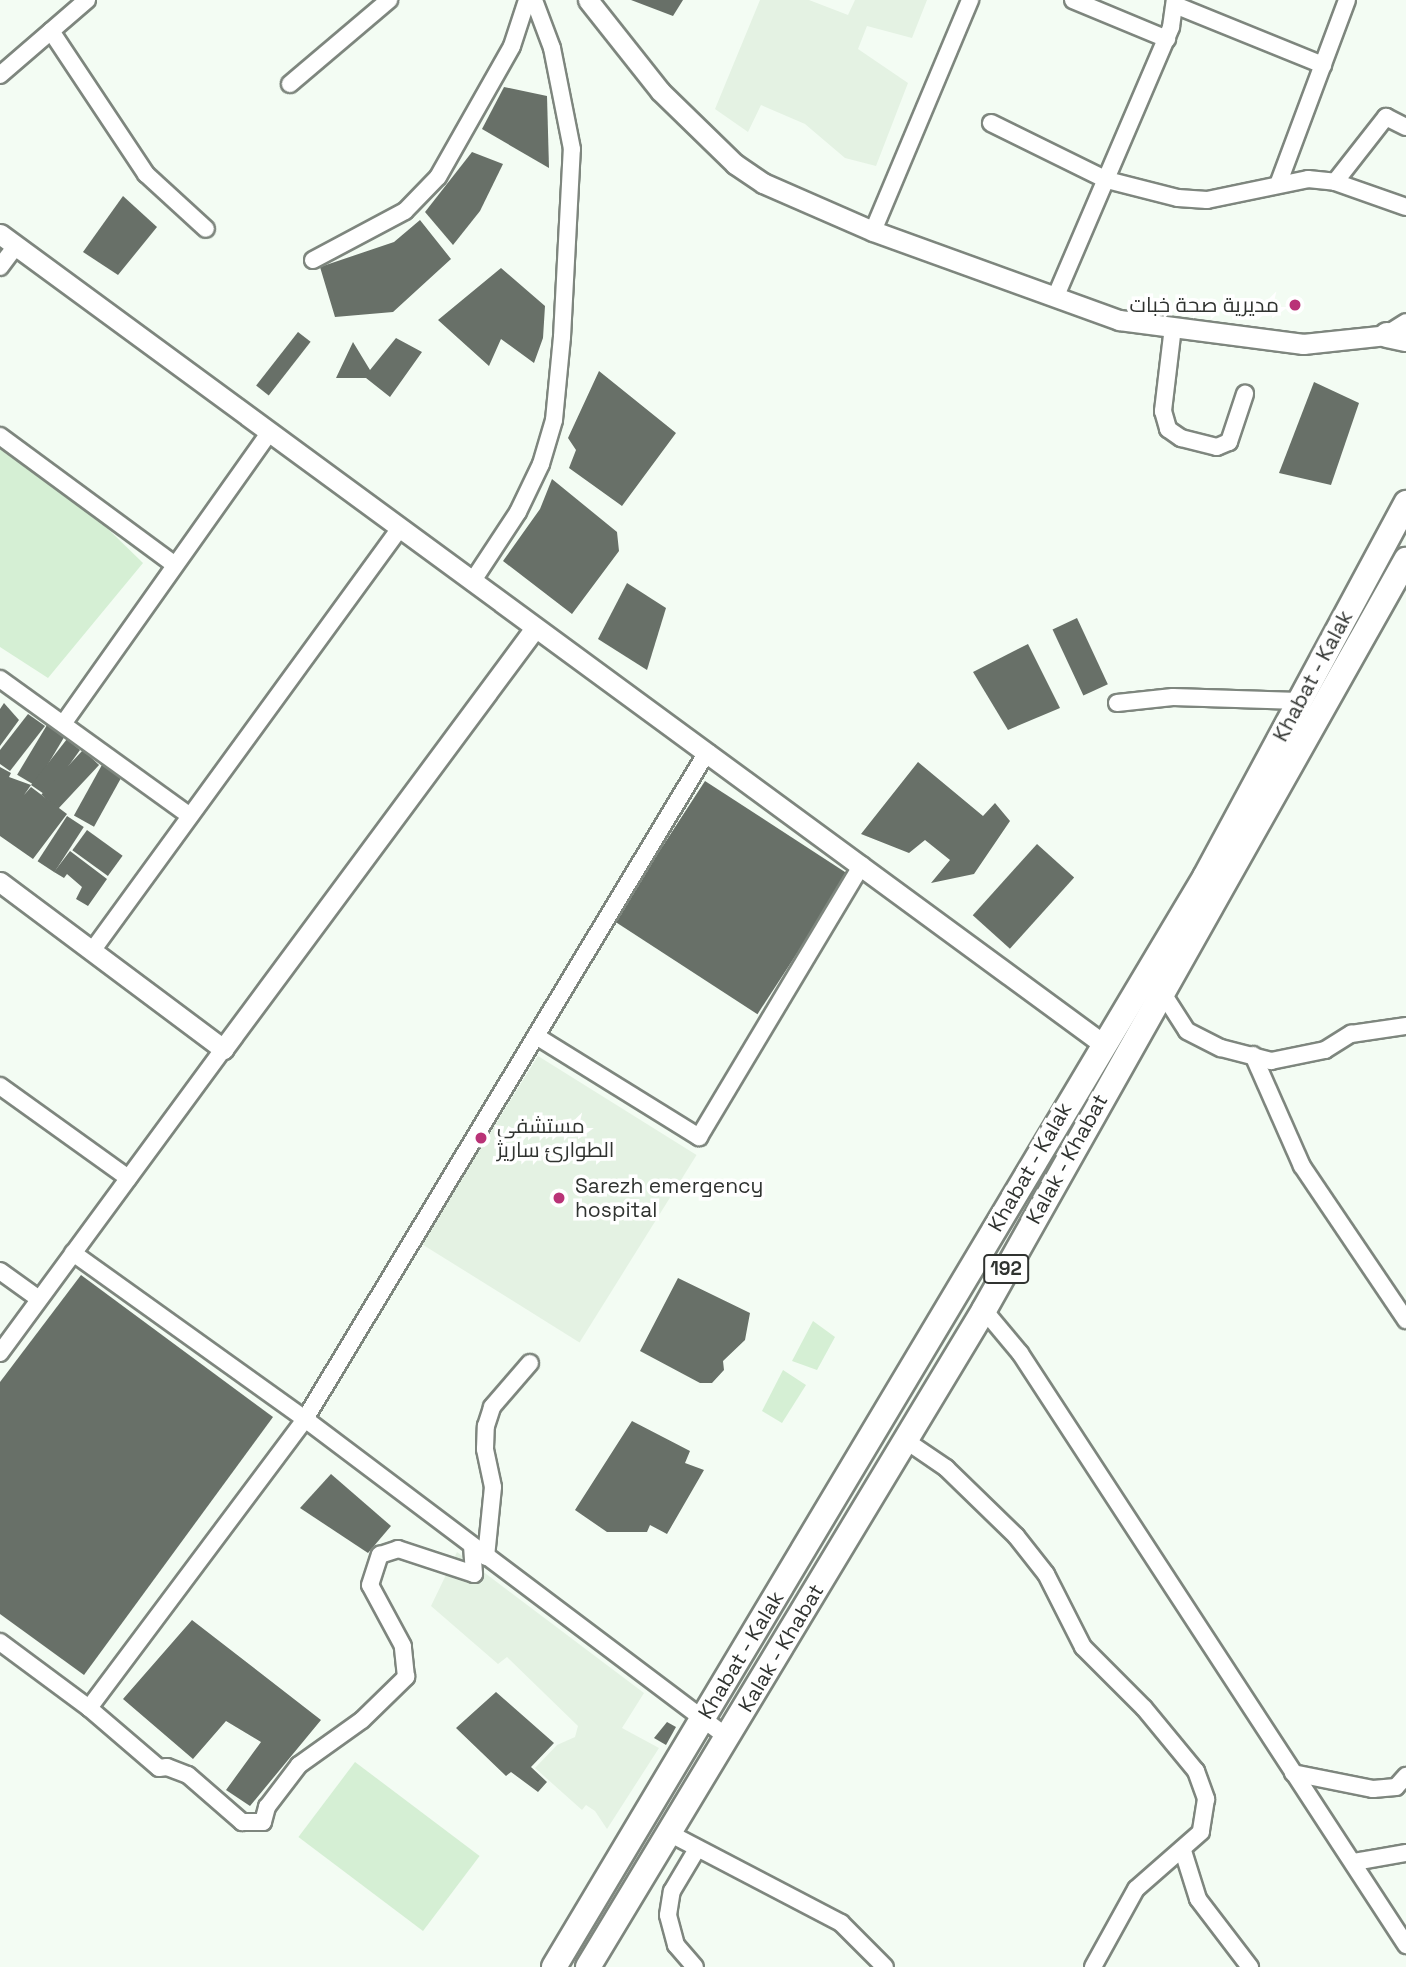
<!DOCTYPE html>
<html>
<head>
<meta charset="utf-8">
<style>
	body { margin:0 }
	#map { position:relative; width:1406px; height:1967px; overflow:hidden; background:#f3fcf3; font-family:"Space Grotesk",Cairo,sans-serif }
	div>[style] { position:absolute }
	[style*='--x'] { left:calc(var(--x)*1px); top:calc(var(--y)*1px); width:calc(var(--w)*1px); rotate:calc(var(--a)*1deg) }
	.built>* { inset:0; background:#e4f2e3; transform-origin:0 0 }
	.green>* { inset:0; background:#d5efd4; transform-origin:0 0 }
	.building>* { inset:0; background:#687068; transform-origin:0 0 }
	.roads { filter:drop-shadow(2px 0 #7e867e) drop-shadow(-2px 0 #7e867e) drop-shadow(0 2px #7e867e) drop-shadow(0 -2px #7e867e) }
	.minor>* { height:16px; margin:-8px; padding:0 8px; transform-origin:8px; border-radius:8px; background:#fff }
	.tertiary>* { height:19px; margin:-9.5px; padding:0 9.5px; transform-origin:9.5px; border-radius:9.5px; background:#fff }
	.primary>* { height:24px; margin:-12px; padding:0 12px; transform-origin:12px; border-radius:12px; background:#fff }
	.dots>* { width:19px; height:19px; translate:-50% -50%; box-sizing:border-box; border:4px solid #fff; border-radius:50% }
	span { translate:-50% -50%; white-space:nowrap; text-align:center; line-height:1.15; -webkit-text-stroke:7px #fff; paint-order:stroke }
	.shield-label span { padding:2px 5px; background:#fff; border:2px solid; border-radius:5px; -webkit-text-stroke-width:0 }
	.shield-label { font-size:19px; color:#303330; font-weight:700 }
	.poi-label { font-size:21px; color:#303330 }
	.right { translate:-100% -50%; text-align:right }
	.left { translate:0 -50%; text-align:left }
	.street-label { font-size:21px; color:#303330 }
</style>
</head>
<body>
<div id="map">
	<div class="built">
		<i style="clip-path:polygon(760px 0,809px 0,848px 15px,855px 0,927px 0,912px 38px,867px 26px,858px 49px,908px 83px,876px 166px,845px 158px,805px 124px,761px 105px,748px 132px,715px 109px)"></i>
		<i style="left:538px;top:1056px;width:187px;height:221px;rotate:32deg"></i>
		<i style="clip-path:polygon(457px 1552px,644px 1693px,622px 1728px,659px 1748px,607px 1829px,595px 1811px,586px 1805px,582px 1810px,535px 1768px,557px 1745px,575px 1737px,578px 1726px,507px 1657px,498px 1664px,431px 1606px)"></i>
	</div>
	<div class="green">
		<i style="clip-path:polygon(0 447px,70px 492px,143px 563px,48px 678px,0 647px)"></i>
		<i style="clip-path:polygon(813px 1321px,835px 1337px,817px 1370px,792px 1361px)"></i>
		<i style="clip-path:polygon(783px 1370px,806px 1385px,782px 1423px,762px 1411px)"></i>
		<i style="left:355px;top:1762px;width:156px;height:94px;rotate:37deg"></i>
	</div>
	<div class="building">
		<i style="clip-path:polygon(631px 0,683px 0,673px 16px)"></i>
		<i style="clip-path:polygon(504px 87px,547px 96px,549px 168px,482px 129px)"></i>
		<i style="clip-path:polygon(472px 152px,503px 164px,480px 211px,453px 245px,425px 212px)"></i>
		<i style="clip-path:polygon(123px 196px,157px 227px,118px 275px,83px 252px)"></i>
		<i style="clip-path:polygon(420px 220px,451px 259px,393px 312px,335px 317px,320px 267px,394px 242px)"></i>
		<i style="clip-path:polygon(501px 268px,545px 306px,543px 338px,534px 363px,501px 339px,489px 366px,438px 320px)"></i>
		<i style="left:298px;top:332px;width:16px;height:68px;rotate:38deg"></i>
		<i style="clip-path:polygon(396px 338px,422px 352px,390px 397px,366px 378px,336px 378px,353px 342px,370px 370px)"></i>
		<i style="clip-path:polygon(599px 371px,676px 433px,622px 506px,569px 468px,576px 450px,568px 438px)"></i>
		<i style="clip-path:polygon(1314px 382px,1359px 403px,1331px 485px,1279px 473px)"></i>
		<i style="clip-path:polygon(552px 479px,617px 532px,619px 551px,572px 614px,503px 561px,540px 509px)"></i>
		<i style="clip-path:polygon(627px 583px,666px 608px,647px 670px,598px 639px)"></i>
		<i style="left:1077px;top:618px;width:73px;height:27px;rotate:65deg"></i>
		<i style="clip-path:polygon(1028px 644px,1060px 708px,1008px 730px,973px 672px)"></i>
		<i style="clip-path:polygon(4px 703px,19px 720px,0 746px,0 709px)"></i>
		<i style="clip-path:polygon(28px 714px,45px 726px,10px 771px,0 764px,0 750px)"></i>
		<i style="left:47px;top:725px;width:21px;height:58px;rotate:31deg"></i>
		<i style="clip-path:polygon(67px 739px,80px 750px,47px 796px,31px 785px)"></i>
		<i style="left:83px;top:750px;width:22px;height:61px;rotate:43deg"></i>
		<i style="clip-path:polygon(918px 762px,983px 816px,995px 803px,1010px 821px,974px 874px,931px 883px,950px 860px,925px 840px,909px 853px,861px 834px)"></i>
		<i style="left:103px;top:763px;width:23px;height:60px;rotate:29deg"></i>
		<i style="clip-path:polygon(0 767px,11px 773px,9px 777px,31px 785px,24px 795px,31px 787px,67px 814px,33px 859px,0 836px)"></i>
		<i style="left:705px;top:781px;width:171px;height:167px;rotate:33deg"></i>
		<i style="left:67px;top:816px;width:20px;height:54px;rotate:33deg"></i>
		<i style="left:87px;top:830px;width:44px;height:25px;rotate:36deg"></i>
		<i style="left:1037px;top:844px;width:50px;height:96px;rotate:42deg"></i>
		<i style="clip-path:polygon(70px 851px,107px 879px,88px 906px,76px 899px,82px 887px,67px 874px,64px 878px,54px 872px)"></i>
		<i style="clip-path:polygon(81px 1275px,273px 1417px,84px 1675px,0 1614px,0 1382px)"></i>
		<i style="clip-path:polygon(678px 1278px,750px 1313px,745px 1340px,723px 1361px,724px 1370px,712px 1383px,700px 1383px,640px 1351px)"></i>
		<i style="clip-path:polygon(632px 1421px,690px 1451px,685px 1463px,704px 1470px,667px 1534px,650px 1525px,647px 1532px,607px 1532px,575px 1510px)"></i>
		<i style="clip-path:polygon(331px 1474px,391px 1526px,368px 1553px,300px 1508px)"></i>
		<i style="clip-path:polygon(192px 1620px,321px 1720px,250px 1806px,226px 1790px,261px 1742px,226px 1721px,193px 1759px,123px 1699px)"></i>
		<i style="clip-path:polygon(496px 1692px,554px 1743px,531px 1767px,547px 1782px,538px 1792px,511px 1772px,506px 1776px,456px 1728px)"></i>
		<i style="clip-path:polygon(667px 1722px,676px 1727px,666px 1745px,654px 1738px)"></i>
	</div>
	<div class="roads">
		<div class="minor">
			<i style="--x:1073;--y:0;--w:102;--a:22.5"></i>
			<i style="--x:1175;--y:5;--w:160;--a:22.1"></i>
			<i style="--x:51;--y:31;--w:172;--a:56.4"></i>
			<i style="--x:146;--y:174;--w:81;--a:42.5"></i>
			<i style="--x:0;--y:75;--w:115;--a:-40.8"></i>
			<i style="--x:290;--y:84;--w:130;--a:-40.3"></i>
			<i style="--x:991;--y:123;--w:129;--a:26.2"></i>
			<i style="--x:1107;--y:180;--w:73;--a:14.2"></i>
			<i style="--x:1178;--y:198;--w:29;--a:4"></i>
			<i style="--x:1207;--y:200;--w:103;--a:-11.7"></i>
			<i style="--x:1308;--y:179;--w:27;--a:6"></i>
			<i style="--x:1335;--y:182;--w:75;--a:19.4"></i>
			<i style="--x:1279;--y:182;--w:194;--a:-69.5"></i>
			<i style="--x:1335;--y:182;--w:83;--a:-51.9"></i>
			<i style="--x:1386;--y:117;--w:22;--a:27"></i>
			<i style="--x:873;--y:231;--w:251;--a:-67.2"></i>
			<i style="--x:313;--y:260;--w:104;--a:-28"></i>
			<i style="--x:405;--y:211;--w:47;--a:-45.9"></i>
			<i style="--x:438;--y:177;--w:150;--a:-60.5"></i>
			<i style="--x:512;--y:46;--w:48;--a:-71.9"></i>
			<i style="--x:0;--y:267;--w:26;--a:-53"></i>
			<i style="--x:1055;--y:298;--w:295;--a:-66.8"></i>
			<i style="--x:1171;--y:27;--w:27;--a:-82"></i>
			<i style="--x:1173;--y:327;--w:85;--a:96.8"></i>
			<i style="--x:1163;--y:411;--w:19;--a:74"></i>
			<i style="--x:1168;--y:429;--w:16;--a:35"></i>
			<i style="--x:1181;--y:438;--w:37;--a:14"></i>
			<i style="--x:1217;--y:447;--w:13;--a:-23"></i>
			<i style="--x:1229;--y:442;--w:51;--a:-71.6"></i>
			<i style="--x:0;--y:436;--w:217;--a:36.4"></i>
			<i style="--x:472;--y:582;--w:84;--a:-56.7"></i>
			<i style="--x:518;--y:512;--w:53;--a:-64.4"></i>
			<i style="--x:541;--y:464;--w:46;--a:-73.5"></i>
			<i style="--x:554;--y:420;--w:83;--a:-84.5"></i>
			<i style="--x:562;--y:337;--w:188;--a:-87"></i>
			<i style="--x:572;--y:149;--w:103;--a:-101.2"></i>
			<i style="--x:552;--y:48;--w:51;--a:-110.6"></i>
			<i style="--x:0;--y:679;--w:234;--a:35.8"></i>
			<i style="--x:1117;--y:703;--w:56;--a:-6.1"></i>
			<i style="--x:1173;--y:697;--w:126;--a:1.8"></i>
			<i style="--x:63;--y:724;--w:354;--a:-54.7"></i>
			<i style="--x:92;--y:951;--w:523;--a:-53.94"></i>
			<i style="--x:1162;--y:992;--w:46;--a:57.3"></i>
			<i style="--x:1187;--y:1031;--w:38;--a:27"></i>
			<i style="--x:1221;--y:1048;--w:52;--a:14.6"></i>
			<i style="--x:1271;--y:1061;--w:55;--a:-11.5"></i>
			<i style="--x:1325;--y:1050;--w:31;--a:-32"></i>
			<i style="--x:1351;--y:1034;--w:56;--a:-8.3"></i>
			<i style="--x:536;--y:1036;--w:192;--a:31.8"></i>
			<i style="--x:699;--y:1137;--w:317;--a:-59.1"></i>
			<i style="--x:1253;--y:1055;--w:121;--a:66.2"></i>
			<i style="--x:1302;--y:1166;--w:186;--a:56"></i>
			<i style="--x:0;--y:1086;--w:158;--a:35.7"></i>
			<i style="--x:73;--y:1253;--w:285;--a:35.6"></i>
			<i style="--x:305;--y:1419;--w:528;--a:37"></i>
			<i style="--x:0;--y:1271;--w:48;--a:35.7"></i>
			<i style="--x:984;--y:1310;--w:56;--a:50.1"></i>
			<i style="--x:1020;--y:1353;--w:707;--a:56.89"></i>
			<i style="--x:0;--y:1353;--w:377;--a:-53.7"></i>
			<i style="--x:905;--y:1440;--w:50;--a:34.3"></i>
			<i style="--x:946;--y:1468;--w:98;--a:44.2"></i>
			<i style="--x:1016;--y:1536;--w:48;--a:51.7"></i>
			<i style="--x:1046;--y:1574;--w:82;--a:63.1"></i>
			<i style="--x:1083;--y:1647;--w:86;--a:45"></i>
			<i style="--x:1144;--y:1708;--w:82;--a:50.5"></i>
			<i style="--x:1196;--y:1771;--w:30;--a:70"></i>
			<i style="--x:1206;--y:1799;--w:33;--a:99"></i>
			<i style="--x:1201;--y:1832;--w:86;--a:138.8"></i>
			<i style="--x:1136;--y:1889;--w:89;--a:118.9"></i>
			<i style="--x:486;--y:1557;--w:70;--a:-84.3"></i>
			<i style="--x:493;--y:1487;--w:39;--a:-102"></i>
			<i style="--x:485;--y:1449;--w:23;--a:-88"></i>
			<i style="--x:486;--y:1426;--w:20;--a:-72"></i>
			<i style="--x:492;--y:1407;--w:58;--a:-49.2"></i>
			<i style="--x:0;--y:1642;--w:111;--a:36.6"></i>
			<i style="--x:89;--y:1708;--w:361;--a:-53.2"></i>
			<i style="--x:305;--y:1419;--w:779;--a:-58.92"></i>
			<i style="--x:89;--y:1708;--w:92;--a:40.6"></i>
			<i style="--x:159;--y:1768;--w:8;--a:-7"></i>
			<i style="--x:167;--y:1767;--w:22;--a:21"></i>
			<i style="--x:188;--y:1775;--w:72;--a:41"></i>
			<i style="--x:242;--y:1822;--w:21;--a:0"></i>
			<i style="--x:263;--y:1822;--w:16;--a:-75"></i>
			<i style="--x:267;--y:1807;--w:53;--a:-52.7"></i>
			<i style="--x:299;--y:1765;--w:77;--a:-35.5"></i>
			<i style="--x:362;--y:1720;--w:62;--a:-44.3"></i>
			<i style="--x:406;--y:1677;--w:31;--a:-96"></i>
			<i style="--x:403;--y:1646;--w:69;--a:-118.4"></i>
			<i style="--x:370;--y:1585;--w:32;--a:-72"></i>
			<i style="--x:380;--y:1555;--w:19;--a:-18"></i>
			<i style="--x:398;--y:1549;--w:80;--a:18.2"></i>
			<i style="--x:474;--y:1574;--w:27;--a:-94"></i>
			<i style="--x:1293;--y:1773;--w:82;--a:11.3"></i>
			<i style="--x:1373;--y:1789;--w:23;--a:-5"></i>
			<i style="--x:1396;--y:1787;--w:15;--a:-48"></i>
			<i style="--x:669;--y:1833;--w:194;--a:27.6"></i>
			<i style="--x:841;--y:1923;--w:62;--a:45"></i>
			<i style="--x:1183;--y:1851;--w:50;--a:72.6"></i>
			<i style="--x:1198;--y:1899;--w:86;--a:52.6"></i>
			<i style="--x:1354;--y:1862;--w:53;--a:-9.8"></i>
			<i style="--x:695;--y:1967;--w:29;--a:-131"></i>
			<i style="--x:676;--y:1945;--w:31;--a:-105"></i>
			<i style="--x:668;--y:1915;--w:24;--a:-81"></i>
			<i style="--x:672;--y:1891;--w:49;--a:-59.2"></i>
		</div>
		<div class="tertiary">
			<i style="--x:588;--y:0;--w:116;--a:51.6"></i>
			<i style="--x:660;--y:91;--w:105;--a:44.2"></i>
			<i style="--x:735;--y:164;--w:34;--a:34"></i>
			<i style="--x:763;--y:183;--w:120;--a:23.6"></i>
			<i style="--x:873;--y:231;--w:262;--a:19.9"></i>
			<i style="--x:1119;--y:320;--w:186;--a:7.4"></i>
			<i style="--x:1303;--y:344;--w:84;--a:-6.1"></i>
			<i style="--x:1387;--y:335;--w:22;--a:-32"></i>
			<i style="--x:0;--y:234;--w:1368;--a:36.29"></i>
			<i style="--x:0;--y:882;--w:279;--a:36.8"></i>
			<i style="--x:223;--y:1049;--w:524;--a:-53.46"></i>
		</div>
		<div class="primary">
			<i style="--x:1387;--y:335;--w:19;--a:12"></i>
			<i style="--x:554;--y:1967;--w:1270;--a:-59.15"></i>
			<i style="--x:1205;--y:877;--w:425;--a:-61.7"></i>
			<i style="--x:588;--y:1967;--w:767;--a:-58.92"></i>
			<i style="--x:984;--y:1310;--w:861;--a:-60.63"></i>
		</div>
	</div>
	<div class="dots">
		<i style="left:1295px;top:305px;background:#b93377"></i>
		<i style="left:481px;top:1138px;background:#b93377"></i>
		<i style="left:559px;top:1198px;background:#b93377"></i>
	</div>
	<div class="shield-label">
		<span style="left:1006px;top:1269px">192</span>
	</div>
	<div class="poi-label">
		<span class="right" style="left:1279px;top:305px">مديرية صحة خبات</span>
		<span class="left" style="left:497px;top:1138px">مستشفى<br>الطوارئ ساريژ</span>
		<span class="left" style="left:575px;top:1198px">Sarezh emergency<br>hospital</span>
	</div>
	<div class="street-label">
		<span style="left:1313px;top:676px;rotate:-62deg">Khabat - Kalak</span>
		<span style="left:1067px;top:1159px;rotate:-61deg">Kalak - Khabat</span>
		<span style="left:1030px;top:1167px;rotate:-60deg">Khabat - Kalak</span>
		<span style="left:781px;top:1648px;rotate:-59deg">Kalak - Khabat</span>
		<span style="left:741px;top:1655px;rotate:-59deg">Khabat - Kalak</span>
	</div>
</div>
</body>
</html>
